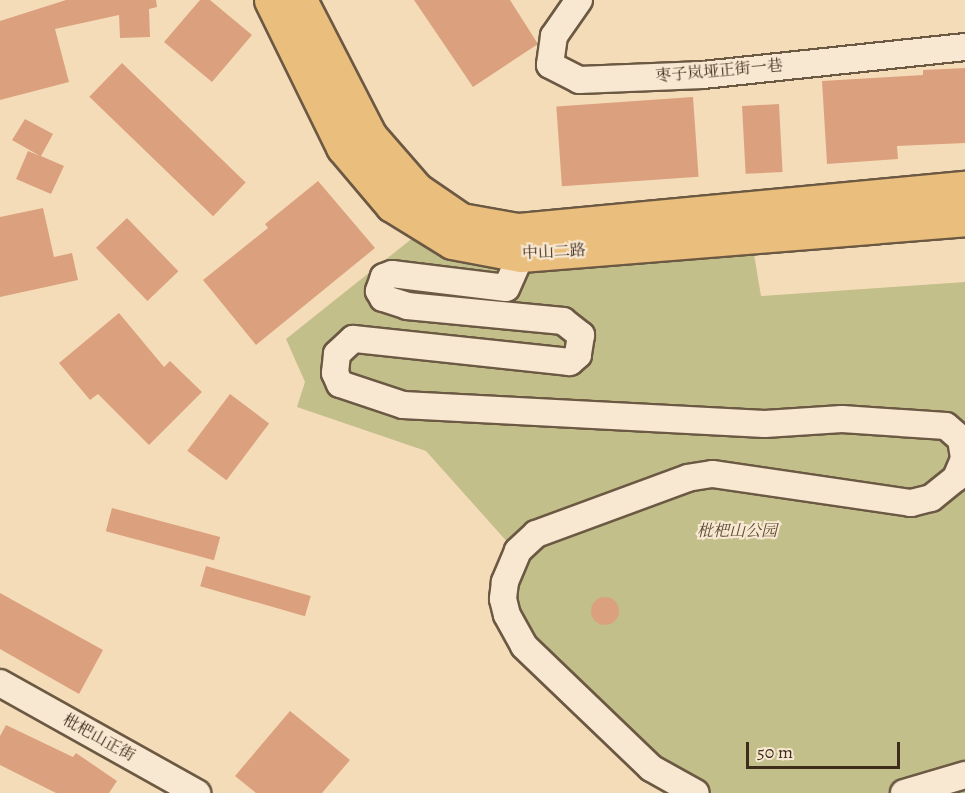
<!DOCTYPE html>
<html>
<head>
<meta charset="utf-8">
<style>
	body { margin:0 }
	#map { position:relative; width:965px; height:793px; overflow:hidden; background:#f5dcb9; font-family:Alegreya,"Noto Serif SC",serif }
	div>[style] { position:absolute }
	[style*='--x'] { left:calc(var(--x)*1px); top:calc(var(--y)*1px); width:calc(var(--w)*1px); rotate:calc(var(--a)*1deg) }
	.green>* { inset:0; background:#c2bf8b }
	.building>* { inset:0; background:#dba17e; transform-origin:0 0 }
	.round { border-radius:50% }
	.roads { filter:drop-shadow(2px 0 #6c5943) drop-shadow(-2px 0 #6c5943) drop-shadow(0 2px #6c5943) drop-shadow(0 -2px #6c5943) }
	.minor>* { height:26px; margin:-13px; padding:0 13px; transform-origin:13px; border-radius:13px; background:#f8e8d2 }
	.major>* { height:33px; margin:-16.5px; padding:0 16.5px; transform-origin:16.5px; border-radius:16.5px; background:#eabe7c }
	span { translate:-50% -50%; white-space:nowrap; text-align:center; line-height:1.15; -webkit-text-stroke:4.5px #f8e8d2; paint-order:stroke }
	.street-label { font-size:16px; color:#3f2d1c }
	.park-label { font-size:16px; color:#594a32; font-style:italic }
	.scale { position:absolute; left:746px; top:742px; width:154px; height:27px; box-sizing:border-box; border:3px solid #3f2d1c; border-top:0; padding-left:8px; font-size:18px; line-height:21px; white-space:nowrap; color:#3f2d1c; -webkit-text-stroke:4px #f8e8d2; paint-order:stroke }
</style>
</head>
<body>
<div id="map">
	<div class="green">
		<i style="clip-path:polygon(414px 237px,753px 248px,761px 296px,965px 282px,965px 793px,671px 793px,514px 649px,510px 545px,426px 451px,297px 407px,305px 382px,286px 339px)"></i>
	</div>
	<div class="building">
		<i style="clip-path:polygon(66px 0,156px 0,157px 7px,149px 9px,150px 37px,120px 38px,119px 15px,55px 29px,69px 82px,0 100px,0 21px)"></i>
		<i style="clip-path:polygon(200px 0,210px 0,252px 35px,212px 82px,164px 42px)"></i>
		<i style="clip-path:polygon(414px 0,510px 0,538px 44px,473px 87px)"></i>
		<i style="left:122px;top:63px;width:172px;height:47px;rotate:44deg"></i>
		<i style="clip-path:polygon(965px 68px,965px 143px,897px 146px,898px 159px,827px 164px,822px 81px,923px 75px,923px 70px)"></i>
		<i style="left:693px;top:97px;width:80px;height:137px;rotate:86deg"></i>
		<i style="left:779px;top:104px;width:68px;height:37px;rotate:87deg"></i>
		<i style="clip-path:polygon(25px 119px,53px 134px,41px 156px,64px 166px,51px 194px,16px 179px,28px 151px,40px 156px,12px 140px)"></i>
		<i style="clip-path:polygon(318px 181px,375px 248px,256px 345px,203px 280px,268px 228px,265px 224px)"></i>
		<i style="clip-path:polygon(43px 208px,54px 257px,72px 253px,78px 280px,0 297px,0 217px)"></i>
		<i style="left:127px;top:218px;width:74px;height:43px;rotate:46deg"></i>
		<i style="clip-path:polygon(119px 313px,164px 367px,170px 361px,202px 392px,149px 445px,98px 394px,90px 400px,59px 363px)"></i>
		<i style="left:230px;top:394px;width:49px;height:71px;rotate:37deg"></i>
		<i style="left:112px;top:508px;width:112px;height:24px;rotate:15deg"></i>
		<i style="left:206px;top:566px;width:109px;height:21px;rotate:16deg"></i>
		<i style="clip-path:polygon(0 593px,103px 650px,79px 694px,0 649px)"></i>
		<i class="round" style="left:591px;top:597px;width:28px;height:28px"></i>
		<i style="clip-path:polygon(290px 711px,350px 760px,322px 793px,256px 793px,235px 776px)"></i>
		<i style="clip-path:polygon(6px 725px,73px 757px,76px 753px,117px 781px,109px 793px,56px 793px,0 765px,0 736px)"></i>
	</div>
	<div class="roads">
		<div class="minor">
			<i style="--x:579;--y:0;--w:44;--a:124.8"></i>
			<i style="--x:554;--y:36;--w:29;--a:98"></i>
			<i style="--x:550;--y:65;--w:33;--a:27"></i>
			<i style="--x:579;--y:80;--w:124;--a:-2.3"></i>
			<i style="--x:703;--y:75;--w:263;--a:-6.1"></i>
			<i style="--x:521;--y:255;--w:36;--a:114"></i>
			<i style="--x:506;--y:288;--w:115;--a:-173"></i>
			<i style="--x:392;--y:274;--w:9;--a:159"></i>
			<i style="--x:384;--y:277;--w:15;--a:110"></i>
			<i style="--x:379;--y:291;--w:8;--a:60"></i>
			<i style="--x:383;--y:298;--w:25;--a:18"></i>
			<i style="--x:407;--y:306;--w:157;--a:5.5"></i>
			<i style="--x:563;--y:321;--w:23;--a:38"></i>
			<i style="--x:581;--y:335;--w:20;--a:99"></i>
			<i style="--x:578;--y:355;--w:11;--a:139"></i>
			<i style="--x:570;--y:362;--w:218;--a:-173.9"></i>
			<i style="--x:353;--y:339;--w:22;--a:137"></i>
			<i style="--x:337;--y:354;--w:19;--a:96"></i>
			<i style="--x:335;--y:373;--w:12;--a:66"></i>
			<i style="--x:340;--y:384;--w:66;--a:18.4"></i>
			<i style="--x:403;--y:405;--w:362;--a:3"></i>
			<i style="--x:765;--y:424;--w:77;--a:-3.7"></i>
			<i style="--x:842;--y:419;--w:104;--a:3.9"></i>
			<i style="--x:946;--y:426;--w:20;--a:41"></i>
			<i style="--x:961;--y:439;--w:20;--a:81"></i>
			<i style="--x:964;--y:459;--w:21;--a:113"></i>
			<i style="--x:956;--y:478;--w:32;--a:141"></i>
			<i style="--x:931;--y:498;--w:21;--a:166"></i>
			<i style="--x:911;--y:503;--w:201;--a:-171.7"></i>
			<i style="--x:712;--y:474;--w:24;--a:171"></i>
			<i style="--x:688;--y:478;--w:162;--a:159.8"></i>
			<i style="--x:536;--y:534;--w:25;--a:137"></i>
			<i style="--x:518;--y:551;--w:34;--a:113"></i>
			<i style="--x:505;--y:582;--w:17;--a:97"></i>
			<i style="--x:503;--y:599;--w:16;--a:76"></i>
			<i style="--x:507;--y:615;--w:35;--a:61"></i>
			<i style="--x:524;--y:646;--w:176;--a:43.8"></i>
			<i style="--x:651;--y:768;--w:51;--a:29.1"></i>
			<i style="--x:0;--y:683;--w:226;--a:29.2"></i>
			<i style="--x:904;--y:793;--w:64;--a:-16.4"></i>
		</div>
		<div class="major">
			<i style="--x:271;--y:0;--w:164;--a:63.9"></i>
			<i style="--x:343;--y:147;--w:76;--a:49.8"></i>
			<i style="--x:392;--y:205;--w:70;--a:31.7"></i>
			<i style="--x:452;--y:242;--w:70;--a:10.7"></i>
			<i style="--x:521;--y:255;--w:445;--a:-4.6"></i>
			<i style="--x:300;--y:0;--w:153;--a:62.8"></i>
			<i style="--x:370;--y:136;--w:72;--a:49"></i>
			<i style="--x:417;--y:190;--w:53;--a:34.3"></i>
			<i style="--x:461;--y:220;--w:57;--a:10.1"></i>
			<i style="--x:517;--y:230;--w:450;--a:-5.4"></i>
		</div>
	</div>
	<div class="street-label">
		<span style="left:719px;top:71px;rotate:-5deg">枣子岚垭正街一巷</span>
		<span style="left:554px;top:252px;rotate:-3deg">中山二路</span>
		<span style="left:99px;top:738px;rotate:29deg">枇杷山正街</span>
	</div>
	<div class="park-label">
		<span style="left:737px;top:531px">枇杷山公园</span>
	</div>
	<div class="scale">50 m</div>
</div>
</body>
</html>
